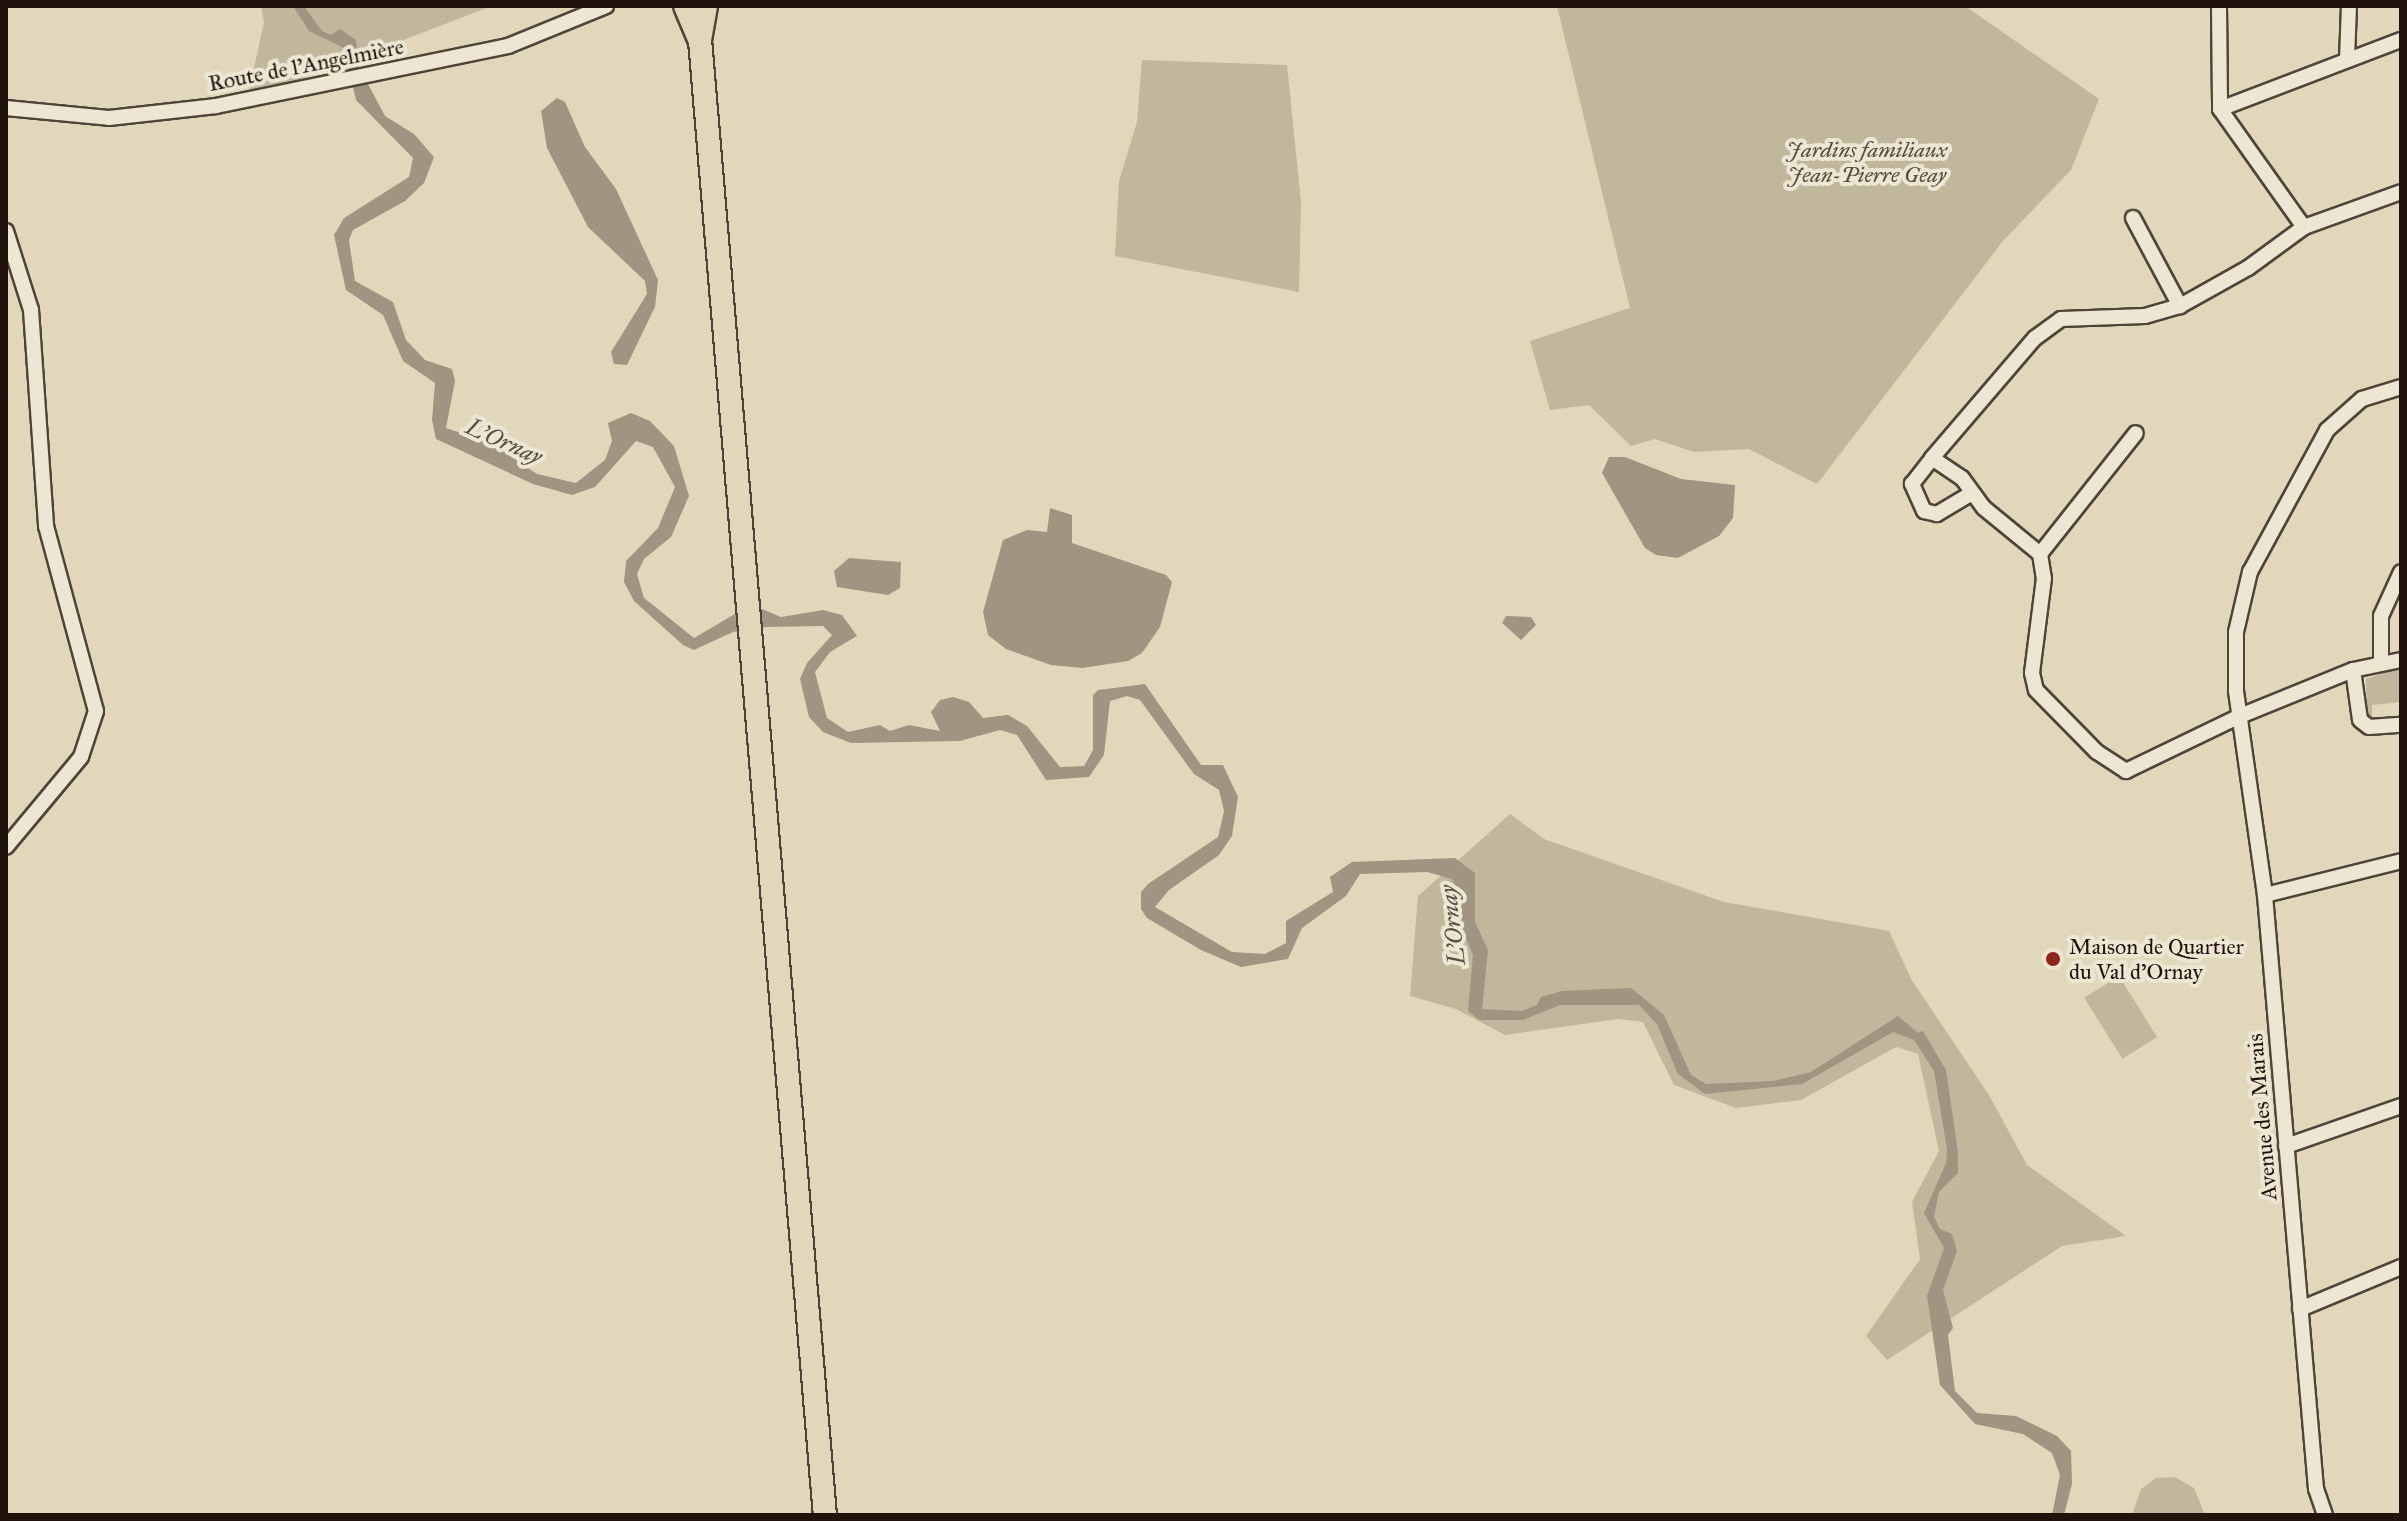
<!DOCTYPE html>
<html>
<head>
<meta charset="utf-8">
<style>
	body { margin:0 }
	#map { position:relative; width:2407px; height:1521px; overflow:hidden; background:#e1d8bb; font-family:"IM FELL Great Primer",serif }
	div>[style] { position:absolute }
	[style*='--x'] { left:calc(var(--x)*1px); top:calc(var(--y)*1px); width:calc(var(--w)*1px); rotate:calc(var(--a)*1deg) }
	.green>* { inset:0; background:#c0b79d; transform-origin:0 0 }
	.water>* { inset:0; background:#9f9580 }
	.roads { filter:drop-shadow(2px 0 #504438) drop-shadow(-2px 0 #504438) drop-shadow(0 2px #504438) drop-shadow(0 -2px #504438) }
	.street>* { height:14px; margin:-7px; padding:0 7px; transform-origin:7px; border-radius:7px; background:#ece6d3 }
	.primary>* { height:22px; margin:-11px; padding:0 11px; transform-origin:11px; border-radius:11px; background:#e1d8bb }
	.dots>* { width:22px; height:22px; translate:-50% -50%; box-sizing:border-box; border:4px solid #ece6d3; border-radius:50% }
	span { translate:-50% -50%; white-space:nowrap; text-align:center; line-height:1.15; -webkit-text-stroke:8px #ece6d3; paint-order:stroke }
	.street-label { font-size:22px; color:#20130c }
	.park-label { font-size:22px; color:#584c3f; font-style:italic }
	.poi-label { font-size:22px; color:#20130c }
	.left { translate:0 -50%; text-align:left }
	.water-label { font-size:24px; color:#594e40; font-style:italic }
	.frame { position:absolute; inset:0; border:8px solid #20130c; pointer-events:none }
</style>
</head>
<body>
<div id="map">
	<div class="green">
		<i style="clip-path:polygon(261px 6px,492px 6px,247px 100px,264px 22px)"></i>
		<i style="clip-path:polygon(1557px 6px,1965px 6px,2099px 99px,2071px 170px,2003px 241px,1817px 484px,1749px 449px,1694px 452px,1655px 439px,1631px 446px,1589px 405px,1550px 410px,1530px 341px,1630px 308px)"></i>
		<i style="clip-path:polygon(1142px 60px,1287px 65px,1301px 202px,1299px 292px,1115px 256px,1119px 181px,1137px 122px)"></i>
		<i style="clip-path:polygon(2401px 667px,2401px 702px,2372px 705px,2372px 718px,2367px 713px,2366px 679px)"></i>
		<i style="clip-path:polygon(1510px 814px,1544px 839px,1724px 902px,1889px 931px,1911px 979px,1989px 1095px,2027px 1165px,2126px 1236px,2062px 1246px,1887px 1360px,1866px 1336px,1920px 1259px,1912px 1202px,1939px 1151px,1918px 1054px,1896px 1047px,1801px 1100px,1736px 1108px,1674px 1085px,1643px 1022px,1618px 1019px,1505px 1035px,1456px 1009px,1410px 996px,1418px 896px)"></i>
		<i style="left:2119px;top:976px;width:72px;height:41px;rotate:58deg"></i>
		<i style="clip-path:polygon(2175px 1477px,2194px 1488px,2205px 1515px,2132px 1515px,2141px 1489px,2156px 1478px)"></i>
	</div>
	<div class="water">
		<i style="clip-path:polygon(293px 6px,304px 6px,322px 31px,331px 35px,340px 29px,356px 40px,359px 67px,385px 116px,414px 134px,434px 157px,424px 183px,405px 201px,353px 230px,349px 240px,355px 281px,393px 302px,406px 340px,425px 360px,452px 369px,455px 381px,446px 428px,491px 443px,537px 474px,576px 483px,605px 460px,612px 441px,608px 423px,631px 413px,650px 421px,674px 446px,689px 496px,671px 537px,644px 559px,637px 574px,644px 598px,694px 638px,733px 615px,762px 609px,781px 617px,823px 610px,842px 615px,857px 636px,830px 652px,815px 672px,827px 718px,848px 732px,880px 725px,890px 731px,909px 725px,940px 731px,931px 712px,940px 700px,953px 697px,969px 702px,983px 718px,1008px 715px,1027px 726px,1060px 767px,1084px 766px,1093px 750px,1093px 695px,1098px 690px,1145px 684px,1201px 765px,1223px 765px,1238px 797px,1232px 836px,1219px 855px,1169px 890px,1155px 907px,1232px 952px,1265px 954px,1286px 943px,1286px 921px,1333px 892px,1330px 877px,1352px 862px,1455px 858px,1475px 873px,1475px 922px,1488px 950px,1482px 1009px,1521px 1011px,1537px 1005px,1541px 997px,1562px 991px,1631px 988px,1664px 1015px,1691px 1075px,1706px 1084px,1773px 1081px,1811px 1072px,1898px 1016px,1918px 1033px,1923px 1031px,1946px 1070px,1958px 1152px,1958px 1173px,1939px 1192px,1934px 1217px,1940px 1229px,1952px 1234px,1957px 1251px,1943px 1290px,1953px 1328px,1948px 1335px,1955px 1391px,1977px 1413px,2016px 1416px,2057px 1436px,2071px 1451px,2072px 1484px,2064px 1515px,2052px 1515px,2060px 1475px,2052px 1453px,2023px 1434px,1975px 1424px,1940px 1385px,1927px 1296px,1944px 1248px,1924px 1213px,1946px 1163px,1947px 1149px,1934px 1071px,1914px 1040px,1893px 1032px,1802px 1084px,1705px 1094px,1678px 1074px,1657px 1024px,1639px 1005px,1560px 1005px,1523px 1020px,1479px 1020px,1468px 1011px,1473px 955px,1458px 920px,1461px 898px,1452px 879px,1427px 872px,1360px 874px,1346px 896px,1302px 928px,1288px 959px,1241px 967px,1201px 950px,1147px 918px,1141px 909px,1141px 892px,1148px 884px,1218px 837px,1224px 811px,1219px 790px,1194px 774px,1140px 700px,1127px 696px,1110px 701px,1104px 755px,1089px 777px,1046px 780px,1017px 735px,1000px 730px,960px 741px,851px 743px,823px 732px,809px 717px,800px 679px,807px 663px,832px 635px,823px 626px,766px 627px,733px 632px,694px 650px,683px 645px,634px 601px,624px 582px,626px 561px,658px 528px,675px 487px,653px 447px,636px 441px,595px 487px,572px 495px,533px 484px,436px 439px,432px 420px,435px 383px,403px 361px,383px 315px,346px 290px,334px 235px,344px 218px,409px 177px,413px 158px,356px 100px,344px 48px,309px 31px)"></i>
		<i style="clip-path:polygon(557px 98px,565px 102px,585px 147px,616px 189px,658px 280px,655px 307px,627px 365px,614px 364px,611px 352px,647px 294px,645px 281px,588px 227px,547px 148px,541px 111px)"></i>
		<i style="clip-path:polygon(1609px 457px,1625px 457px,1681px 479px,1735px 485px,1733px 518px,1719px 536px,1678px 558px,1656px 555px,1645px 548px,1602px 473px)"></i>
		<i style="clip-path:polygon(1050px 508px,1072px 515px,1072px 543px,1166px 575px,1172px 582px,1160px 627px,1142px 653px,1128px 661px,1082px 668px,1051px 665px,1006px 649px,988px 635px,983px 612px,1003px 540px,1027px 530px,1047px 532px)"></i>
		<i style="clip-path:polygon(849px 558px,901px 562px,900px 588px,888px 595px,837px 587px,834px 571px)"></i>
		<i style="clip-path:polygon(1506px 616px,1531px 617px,1536px 625px,1521px 640px,1502px 623px)"></i>
	</div>
	<div class="roads">
		<div class="street">
			<i style="--x:2219;--y:6;--w:103;--a:89.4"></i>
			<i style="--x:2347;--y:60;--w:54;--a:-87.9"></i>
			<i style="--x:6;--y:108;--w:103;--a:5.5"></i>
			<i style="--x:109;--y:118;--w:108;--a:-6.4"></i>
			<i style="--x:216;--y:106;--w:298;--a:-11.6"></i>
			<i style="--x:508;--y:46;--w:106;--a:-22.2"></i>
			<i style="--x:2220;--y:109;--w:194;--a:-20.9"></i>
			<i style="--x:2220;--y:109;--w:145;--a:54.6"></i>
			<i style="--x:2133;--y:218;--w:100;--a:61.9"></i>
			<i style="--x:6;--y:231;--w:83;--a:72.4"></i>
			<i style="--x:31;--y:310;--w:217;--a:86"></i>
			<i style="--x:46;--y:526;--w:192;--a:74.9"></i>
			<i style="--x:96;--y:711;--w:48;--a:108.1"></i>
			<i style="--x:81;--y:757;--w:117;--a:129.8"></i>
			<i style="--x:1932;--y:458;--w:158;--a:-49.4"></i>
			<i style="--x:2035;--y:338;--w:32;--a:-36"></i>
			<i style="--x:2061;--y:319;--w:84;--a:-2"></i>
			<i style="--x:2145;--y:316;--w:36;--a:-16"></i>
			<i style="--x:2180;--y:306;--w:78;--a:-29.2"></i>
			<i style="--x:2248;--y:268;--w:69;--a:-36.2"></i>
			<i style="--x:2304;--y:227;--w:103;--a:-19.8"></i>
			<i style="--x:1972;--y:493;--w:41;--a:149"></i>
			<i style="--x:1937;--y:514;--w:13;--a:-167"></i>
			<i style="--x:1924;--y:511;--w:30;--a:-114"></i>
			<i style="--x:1912;--y:484;--w:33;--a:-52"></i>
			<i style="--x:1932;--y:458;--w:36;--a:34"></i>
			<i style="--x:1962;--y:478;--w:37;--a:54"></i>
			<i style="--x:1984;--y:508;--w:72;--a:39.4"></i>
			<i style="--x:2040;--y:554;--w:24;--a:81"></i>
			<i style="--x:2044;--y:578;--w:96;--a:97.2"></i>
			<i style="--x:2032;--y:673;--w:17;--a:77"></i>
			<i style="--x:2036;--y:690;--w:87;--a:45.5"></i>
			<i style="--x:2097;--y:752;--w:35;--a:33"></i>
			<i style="--x:2126;--y:771;--w:127;--a:-25.8"></i>
			<i style="--x:2240;--y:716;--w:122;--a:-22.2"></i>
			<i style="--x:2353;--y:670;--w:49;--a:-11.8"></i>
			<i style="--x:2040;--y:554;--w:154;--a:-51.6"></i>
			<i style="--x:2381;--y:663;--w:47;--a:-90"></i>
			<i style="--x:2381;--y:616;--w:48;--a:-65.6"></i>
			<i style="--x:2353;--y:670;--w:50;--a:82"></i>
			<i style="--x:2360;--y:720;--w:11;--a:38"></i>
			<i style="--x:2369;--y:727;--w:32;--a:-4"></i>
			<i style="--x:2265;--y:895;--w:140;--a:-14"></i>
			<i style="--x:2286;--y:1146;--w:122;--a:-19.2"></i>
			<i style="--x:2300;--y:1309;--w:109;--a:-22.6"></i>
			<i style="--x:2325;--y:1515;--w:28;--a:-109"></i>
			<i style="--x:2316;--y:1489;--w:596;--a:-94.91"></i>
			<i style="--x:2265;--y:895;--w:206;--a:-98.1"></i>
			<i style="--x:2236;--y:691;--w:59;--a:-90"></i>
			<i style="--x:2236;--y:632;--w:62;--a:-76.9"></i>
			<i style="--x:2250;--y:572;--w:162;--a:-61.5"></i>
			<i style="--x:2327;--y:430;--w:47;--a:-41.5"></i>
			<i style="--x:2362;--y:399;--w:41;--a:-17.1"></i>
		</div>
		<div class="primary">
			<i style="--x:685;--y:6;--w:36;--a:67"></i>
			<i style="--x:706;--y:6;--w:35;--a:100"></i>
			<i style="--x:700;--y:40;--w:1480;--a:85.16"></i>
		</div>
	</div>
	<div class="dots">
		<i style="left:2053px;top:959px;background:#8f2418"></i>
	</div>
	<div class="street-label">
		<span style="left:306px;top:65px;rotate:-11deg">Route de l'Angelmière</span>
		<span style="left:2262px;top:1117px;rotate:-95deg">Avenue des Marais</span>
	</div>
	<div class="park-label">
		<span style="left:1867px;top:162px">Jardins familiaux<br>Jean-Pierre Geay</span>
	</div>
	<div class="poi-label">
		<span class="left" style="left:2069px;top:959px">Maison de Quartier<br>du Val d'Ornay</span>
	</div>
	<div class="water-label">
		<span style="left:504px;top:442px;rotate:24deg">L'Ornay</span>
		<span style="left:1453px;top:925px;rotate:-97deg">L'Ornay</span>
	</div>
	<div class="frame"></div>
</div>
</body>
</html>
